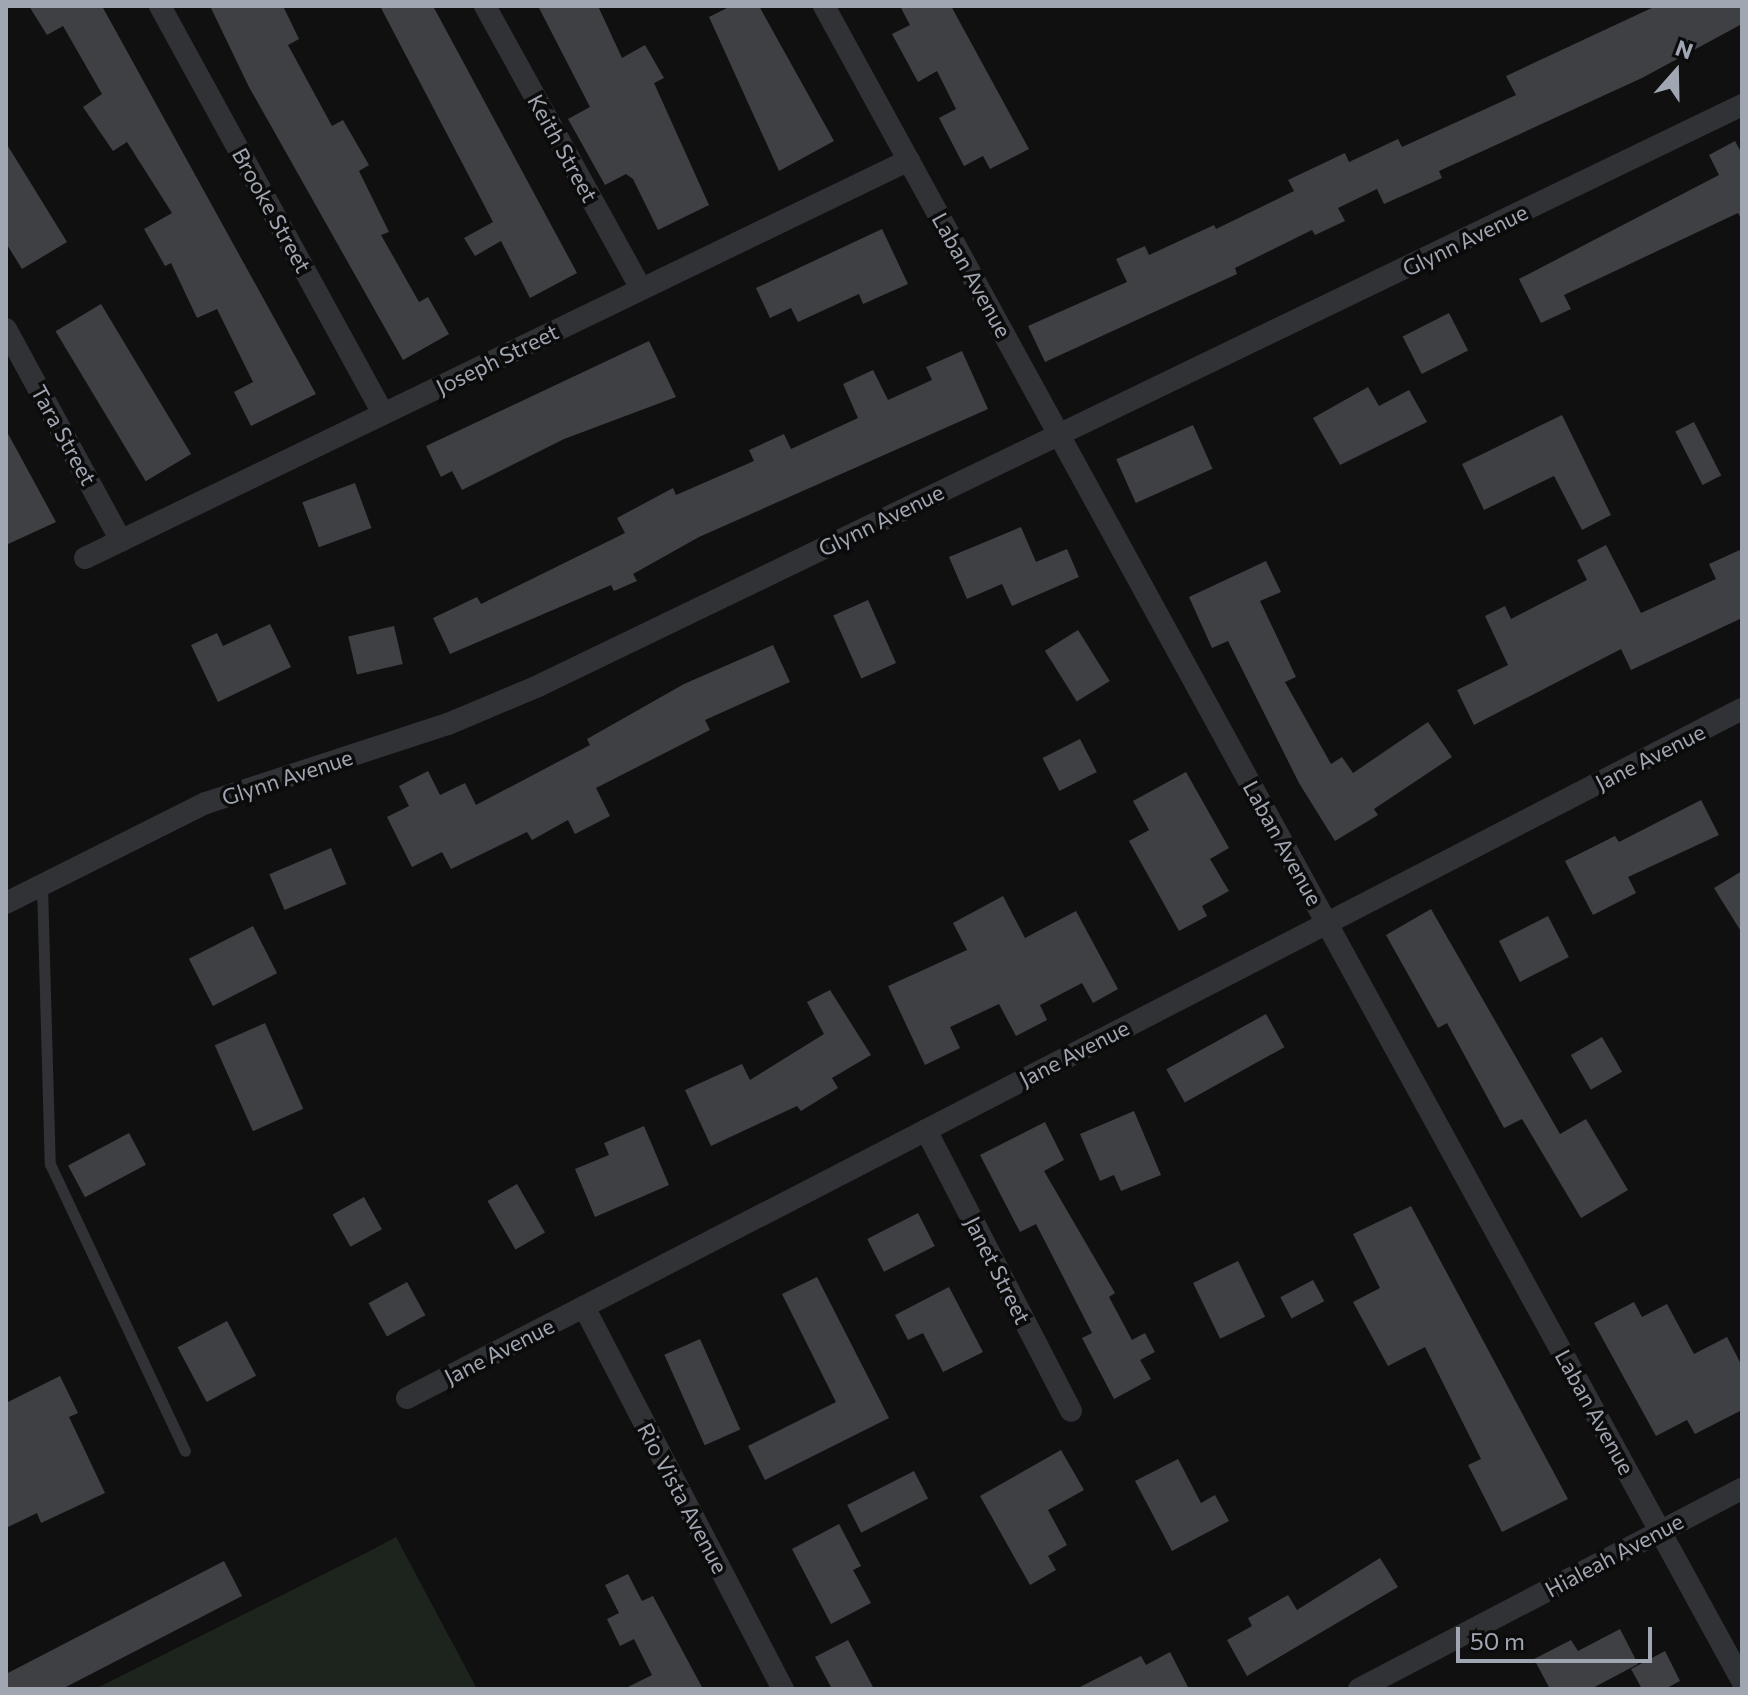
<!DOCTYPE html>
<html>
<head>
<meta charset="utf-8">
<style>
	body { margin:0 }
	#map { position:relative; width:1748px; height:1695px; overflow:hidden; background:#101011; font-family:Commissioner,sans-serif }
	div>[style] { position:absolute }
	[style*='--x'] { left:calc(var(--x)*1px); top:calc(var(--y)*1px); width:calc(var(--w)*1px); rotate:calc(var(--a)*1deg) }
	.green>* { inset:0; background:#1c241d }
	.building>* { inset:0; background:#3f4044; transform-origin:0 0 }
	.service>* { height:11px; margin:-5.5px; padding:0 5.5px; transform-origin:5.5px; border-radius:5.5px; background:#313236 }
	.minor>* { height:22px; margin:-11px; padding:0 11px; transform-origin:11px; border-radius:11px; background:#313236 }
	span { translate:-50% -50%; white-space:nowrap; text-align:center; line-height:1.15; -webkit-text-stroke:7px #0b0b0c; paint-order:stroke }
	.street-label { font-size:22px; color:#a1a7b2 }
	.frame { position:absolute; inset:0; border:8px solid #a1a7b2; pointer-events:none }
	.north { position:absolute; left:1636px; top:32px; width:80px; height:80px; -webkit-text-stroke:6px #0b0b0c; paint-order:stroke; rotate:20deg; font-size:22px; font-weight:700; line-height:32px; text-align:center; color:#a1a7b2 }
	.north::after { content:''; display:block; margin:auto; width:28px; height:36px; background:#a1a7b2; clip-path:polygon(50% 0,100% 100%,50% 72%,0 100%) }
	.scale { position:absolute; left:1456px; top:1627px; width:196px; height:36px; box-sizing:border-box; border:4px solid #a1a7b2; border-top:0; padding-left:10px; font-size:24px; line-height:28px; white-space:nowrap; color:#a1a7b2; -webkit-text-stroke:6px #0b0b0c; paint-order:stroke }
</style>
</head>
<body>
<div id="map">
	<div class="green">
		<i style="clip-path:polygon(396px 1537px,477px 1689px,95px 1689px,368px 1552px)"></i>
	</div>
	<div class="building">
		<i style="clip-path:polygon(29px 6px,102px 6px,316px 394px,251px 426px,234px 392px,253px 382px,217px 309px,197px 318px,171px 263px,165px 266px,144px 229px,172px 213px,127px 142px,113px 151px,83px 107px,102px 94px,63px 26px,47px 35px)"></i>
		<i style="clip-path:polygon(210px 6px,283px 6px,299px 39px,288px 45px,332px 126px,343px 120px,369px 165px,359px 171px,389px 232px,381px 235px,419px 302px,428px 297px,449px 334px,403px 360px,249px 87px)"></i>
		<i style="clip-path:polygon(380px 6px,433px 6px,577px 273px,530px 298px,501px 241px,475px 256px,464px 238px,493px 222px)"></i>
		<i style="clip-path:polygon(538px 6px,598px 6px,622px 58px,645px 45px,664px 78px,654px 83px,709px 205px,658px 230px,633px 179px,626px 174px,605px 185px,568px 119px,590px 107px)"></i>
		<i style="clip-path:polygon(731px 6px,759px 6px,834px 141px,779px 171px,709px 17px)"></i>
		<i style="clip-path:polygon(900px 6px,951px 6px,1029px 149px,990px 169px,983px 156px,964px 166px,939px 118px,956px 109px,937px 71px,918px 82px,892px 34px,910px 25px)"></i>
		<i style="clip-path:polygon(1656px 6px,1742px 6px,1742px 24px,1642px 78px,1439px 171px,1442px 178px,1384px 204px,1377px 189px,1338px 208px,1345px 221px,1315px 235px,1312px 230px,1235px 268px,1237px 274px,1045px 362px,1028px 326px,1127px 282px,1116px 259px,1145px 246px,1149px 255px,1214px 225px,1216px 229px,1294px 191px,1288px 180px,1345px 153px,1349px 162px,1398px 139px,1402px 147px,1516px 95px,1506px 76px)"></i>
		<i style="clip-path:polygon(1735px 141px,1742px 154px,1742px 220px,1738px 213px,1564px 295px,1571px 309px,1541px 323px,1519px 279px,1719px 175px,1709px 155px)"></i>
		<i style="clip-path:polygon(6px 143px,67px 242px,22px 269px,6px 243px)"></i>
		<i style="clip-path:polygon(882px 229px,908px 284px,863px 304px,859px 294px,798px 322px,791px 308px,770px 318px,756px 288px)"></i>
		<i style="left:101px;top:304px;width:175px;height:53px;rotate:59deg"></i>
		<i style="left:1449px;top:313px;width:42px;height:52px;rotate:63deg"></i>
		<i style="clip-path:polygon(649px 341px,676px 397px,564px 439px,462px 490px,452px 471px,441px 477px,426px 446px)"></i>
		<i style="clip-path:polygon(962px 351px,988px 409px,699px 537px,633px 574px,637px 581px,614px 591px,611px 585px,450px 654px,433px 618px,477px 597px,481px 604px,625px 533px,617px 518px,673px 488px,676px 495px,754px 461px,749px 450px,784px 434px,791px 449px,858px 418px,843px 384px,873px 370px,888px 400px,932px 380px,926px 367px)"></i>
		<i style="clip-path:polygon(1368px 387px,1379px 406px,1409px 390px,1427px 422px,1340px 465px,1313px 418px)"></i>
		<i style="clip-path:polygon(1562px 415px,1611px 515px,1582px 530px,1554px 476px,1484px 510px,1462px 464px)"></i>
		<i style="left:1694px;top:422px;width:60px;height:21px;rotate:63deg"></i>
		<i style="left:1193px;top:425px;width:48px;height:84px;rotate:66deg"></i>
		<i style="clip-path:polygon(6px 430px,56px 522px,6px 545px)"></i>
		<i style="left:355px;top:483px;width:48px;height:56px;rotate:70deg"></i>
		<i style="clip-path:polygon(1021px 527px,1036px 562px,1067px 549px,1079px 577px,1012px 606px,1002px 584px,967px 599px,949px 557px)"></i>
		<i style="clip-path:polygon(1606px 545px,1641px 613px,1716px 579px,1709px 564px,1742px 549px,1742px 618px,1631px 670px,1621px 649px,1474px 725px,1457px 690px,1508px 665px,1485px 616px,1505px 606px,1511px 619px,1587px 580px,1577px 560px)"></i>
		<i style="clip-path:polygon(1266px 561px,1281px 592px,1260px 601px,1296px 677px,1285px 682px,1331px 764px,1342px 757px,1353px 773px,1428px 722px,1452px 757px,1374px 809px,1378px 815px,1335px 841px,1299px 783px,1228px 641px,1212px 648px,1189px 597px)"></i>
		<i style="left:868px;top:600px;width:69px;height:38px;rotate:66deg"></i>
		<i style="clip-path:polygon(270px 624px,291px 667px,218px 702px,191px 645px,217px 633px,223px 646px)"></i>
		<i style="left:394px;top:626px;width:39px;height:47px;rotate:77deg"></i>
		<i style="left:1078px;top:630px;width:60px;height:39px;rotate:58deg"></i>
		<i style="clip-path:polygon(773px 645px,790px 682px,705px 720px,710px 730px,596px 788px,610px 816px,575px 834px,568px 820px,532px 840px,527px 832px,451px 869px,442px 852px,412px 867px,387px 817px,409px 806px,399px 786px,428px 771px,440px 795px,465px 783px,476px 805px,590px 745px,587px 739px,684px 684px)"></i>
		<i style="left:1080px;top:739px;width:37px;height:42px;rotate:63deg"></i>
		<i style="clip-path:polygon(1186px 772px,1229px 848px,1210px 859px,1229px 891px,1202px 906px,1207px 916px,1179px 931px,1129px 841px,1149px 830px,1133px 801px)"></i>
		<i style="clip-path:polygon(1701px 800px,1719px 835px,1628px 877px,1636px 893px,1593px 915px,1565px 861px,1615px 836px,1619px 842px)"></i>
		<i style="left:331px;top:848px;width:39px;height:67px;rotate:67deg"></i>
		<i style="clip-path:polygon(1742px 871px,1742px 933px,1714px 888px)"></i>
		<i style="clip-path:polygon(1003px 896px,1025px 938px,1076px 911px,1118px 989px,1093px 1003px,1082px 983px,1040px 1005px,1047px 1020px,1016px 1036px,999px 1004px,950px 1027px,960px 1048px,925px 1065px,888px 986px,967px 950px,953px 923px)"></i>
		<i style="clip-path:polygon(1431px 909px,1560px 1134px,1586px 1119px,1628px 1190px,1581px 1218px,1522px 1119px,1504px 1128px,1447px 1023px,1438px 1028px,1386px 935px)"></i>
		<i style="left:1548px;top:916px;width:46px;height:55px;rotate:63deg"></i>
		<i style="left:253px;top:926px;width:53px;height:72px;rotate:63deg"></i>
		<i style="clip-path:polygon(830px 990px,871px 1055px,832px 1078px,838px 1088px,801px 1111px,797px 1106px,711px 1146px,685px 1090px,742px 1064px,750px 1080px,824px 1034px,807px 1002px)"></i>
		<i style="left:1266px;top:1014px;width:38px;height:114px;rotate:61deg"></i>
		<i style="left:265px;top:1023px;width:94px;height:55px;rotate:66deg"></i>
		<i style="left:1602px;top:1037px;width:40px;height:36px;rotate:60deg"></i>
		<i style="clip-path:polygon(1134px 1111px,1161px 1175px,1121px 1191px,1114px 1175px,1100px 1181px,1080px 1134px)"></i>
		<i style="clip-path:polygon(1045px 1122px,1064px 1160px,1044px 1171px,1115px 1293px,1109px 1297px,1132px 1340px,1145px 1333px,1155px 1352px,1140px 1360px,1151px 1379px,1114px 1399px,1082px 1338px,1092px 1333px,1036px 1224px,1020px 1232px,980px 1155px)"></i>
		<i style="clip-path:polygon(644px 1126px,669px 1185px,595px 1217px,575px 1169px,609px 1155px,604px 1143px)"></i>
		<i style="left:129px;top:1133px;width:36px;height:69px;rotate:62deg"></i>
		<i style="left:517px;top:1184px;width:56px;height:34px;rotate:60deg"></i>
		<i style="left:364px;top:1197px;width:37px;height:36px;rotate:61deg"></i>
		<i style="clip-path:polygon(1411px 1206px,1568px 1499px,1502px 1532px,1468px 1465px,1481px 1459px,1425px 1347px,1388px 1366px,1353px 1302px,1380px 1288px,1353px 1234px)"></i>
		<i style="left:918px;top:1213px;width:37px;height:57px;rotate:63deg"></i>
		<i style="left:1238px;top:1261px;width:62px;height:50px;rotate:64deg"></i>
		<i style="clip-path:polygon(817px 1277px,889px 1418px,765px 1480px,748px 1446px,836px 1402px,782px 1294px)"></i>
		<i style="left:1313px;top:1280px;width:24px;height:37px;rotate:62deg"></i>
		<i style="left:407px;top:1282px;width:38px;height:44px;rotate:61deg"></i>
		<i style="clip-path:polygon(949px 1287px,983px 1352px,943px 1372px,923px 1333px,908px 1340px,895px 1315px)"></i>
		<i style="clip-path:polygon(1634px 1302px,1642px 1317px,1667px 1304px,1694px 1354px,1727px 1337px,1742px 1366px,1742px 1410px,1695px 1434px,1687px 1420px,1656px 1436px,1594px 1323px)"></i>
		<i style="left:227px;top:1321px;width:62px;height:56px;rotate:62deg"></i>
		<i style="left:700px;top:1339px;width:99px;height:39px;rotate:66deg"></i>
		<i style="clip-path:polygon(60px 1376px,78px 1413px,69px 1417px,105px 1493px,41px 1523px,37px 1513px,6px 1528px,6px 1403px)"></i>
		<i style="clip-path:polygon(1061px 1450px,1084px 1490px,1048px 1510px,1067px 1545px,1048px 1556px,1056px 1570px,1030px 1585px,980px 1496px)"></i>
		<i style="clip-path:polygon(1178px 1459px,1201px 1503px,1215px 1495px,1229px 1521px,1172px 1551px,1135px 1481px)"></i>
		<i style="left:914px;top:1471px;width:31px;height:75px;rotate:63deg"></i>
		<i style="clip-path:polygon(839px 1524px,861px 1566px,853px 1570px,871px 1603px,831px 1624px,792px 1549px)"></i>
		<i style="clip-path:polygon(1380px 1558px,1398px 1587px,1247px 1676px,1227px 1640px,1252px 1626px,1248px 1618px,1288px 1595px,1297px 1610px)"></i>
		<i style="clip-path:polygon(224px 1561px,242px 1596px,62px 1689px,6px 1689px,6px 1674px)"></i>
		<i style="clip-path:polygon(628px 1574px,642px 1601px,653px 1596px,703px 1689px,624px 1689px,652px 1675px,634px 1639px,620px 1646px,607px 1619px,619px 1613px,605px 1585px)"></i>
		<i style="clip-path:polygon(1620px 1629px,1638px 1664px,1591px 1689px,1550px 1689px,1534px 1659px,1571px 1640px,1578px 1651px)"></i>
		<i style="clip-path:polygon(848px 1640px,874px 1689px,832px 1689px,815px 1657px)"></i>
		<i style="clip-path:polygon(1665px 1651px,1680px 1681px,1665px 1689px,1642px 1689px,1631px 1669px)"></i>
		<i style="clip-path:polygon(1170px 1652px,1189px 1689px,1076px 1689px,1141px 1656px,1146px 1665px)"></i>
	</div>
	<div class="service">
		<i style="--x:42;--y:886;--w:278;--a:88.4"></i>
		<i style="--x:50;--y:1164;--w:317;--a:64.8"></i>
	</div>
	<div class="minor">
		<i style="--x:160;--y:6;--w:465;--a:61.3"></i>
		<i style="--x:485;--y:6;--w:323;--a:61.1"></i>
		<i style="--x:824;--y:6;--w:1910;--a:61.27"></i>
		<i style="--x:6;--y:329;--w:241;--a:61.5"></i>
		<i style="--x:85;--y:558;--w:915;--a:-25.78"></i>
		<i style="--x:6;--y:903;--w:224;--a:-26.6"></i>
		<i style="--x:206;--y:803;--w:255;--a:-18.1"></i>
		<i style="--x:448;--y:724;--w:95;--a:-22.8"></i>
		<i style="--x:536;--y:687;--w:1339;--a:-25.76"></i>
		<i style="--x:926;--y:1130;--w:316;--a:62.7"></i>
		<i style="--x:584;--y:1307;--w:431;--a:62.5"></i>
		<i style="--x:407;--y:1398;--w:1502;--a:-27.3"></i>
		<i style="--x:1359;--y:1689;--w:432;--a:-27.6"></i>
	</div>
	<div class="street-label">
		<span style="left:563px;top:148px;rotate:61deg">Keith Street</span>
		<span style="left:272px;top:210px;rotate:61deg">Brooke Street</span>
		<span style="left:1465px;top:240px;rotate:-26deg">Glynn Avenue</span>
		<span style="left:972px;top:275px;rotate:61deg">Laban Avenue</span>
		<span style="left:497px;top:359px;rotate:-26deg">Joseph Street</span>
		<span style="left:64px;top:435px;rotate:61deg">Tara Street</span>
		<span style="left:881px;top:520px;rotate:-26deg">Glynn Avenue</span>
		<span style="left:1650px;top:757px;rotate:-27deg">Jane Avenue</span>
		<span style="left:287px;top:777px;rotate:-18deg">Glynn Avenue</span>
		<span style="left:1283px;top:843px;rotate:61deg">Laban Avenue</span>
		<span style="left:1074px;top:1053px;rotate:-27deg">Jane Avenue</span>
		<span style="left:998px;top:1270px;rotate:63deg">Janet Street</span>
		<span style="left:499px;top:1351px;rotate:-27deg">Jane Avenue</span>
		<span style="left:1595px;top:1412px;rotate:61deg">Laban Avenue</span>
		<span style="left:683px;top:1498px;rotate:62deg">Rio Vista Avenue</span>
		<span style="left:1614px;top:1555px;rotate:-28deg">Hialeah Avenue</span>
	</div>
	<div class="frame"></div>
	<div class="north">N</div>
	<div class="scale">50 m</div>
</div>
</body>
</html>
